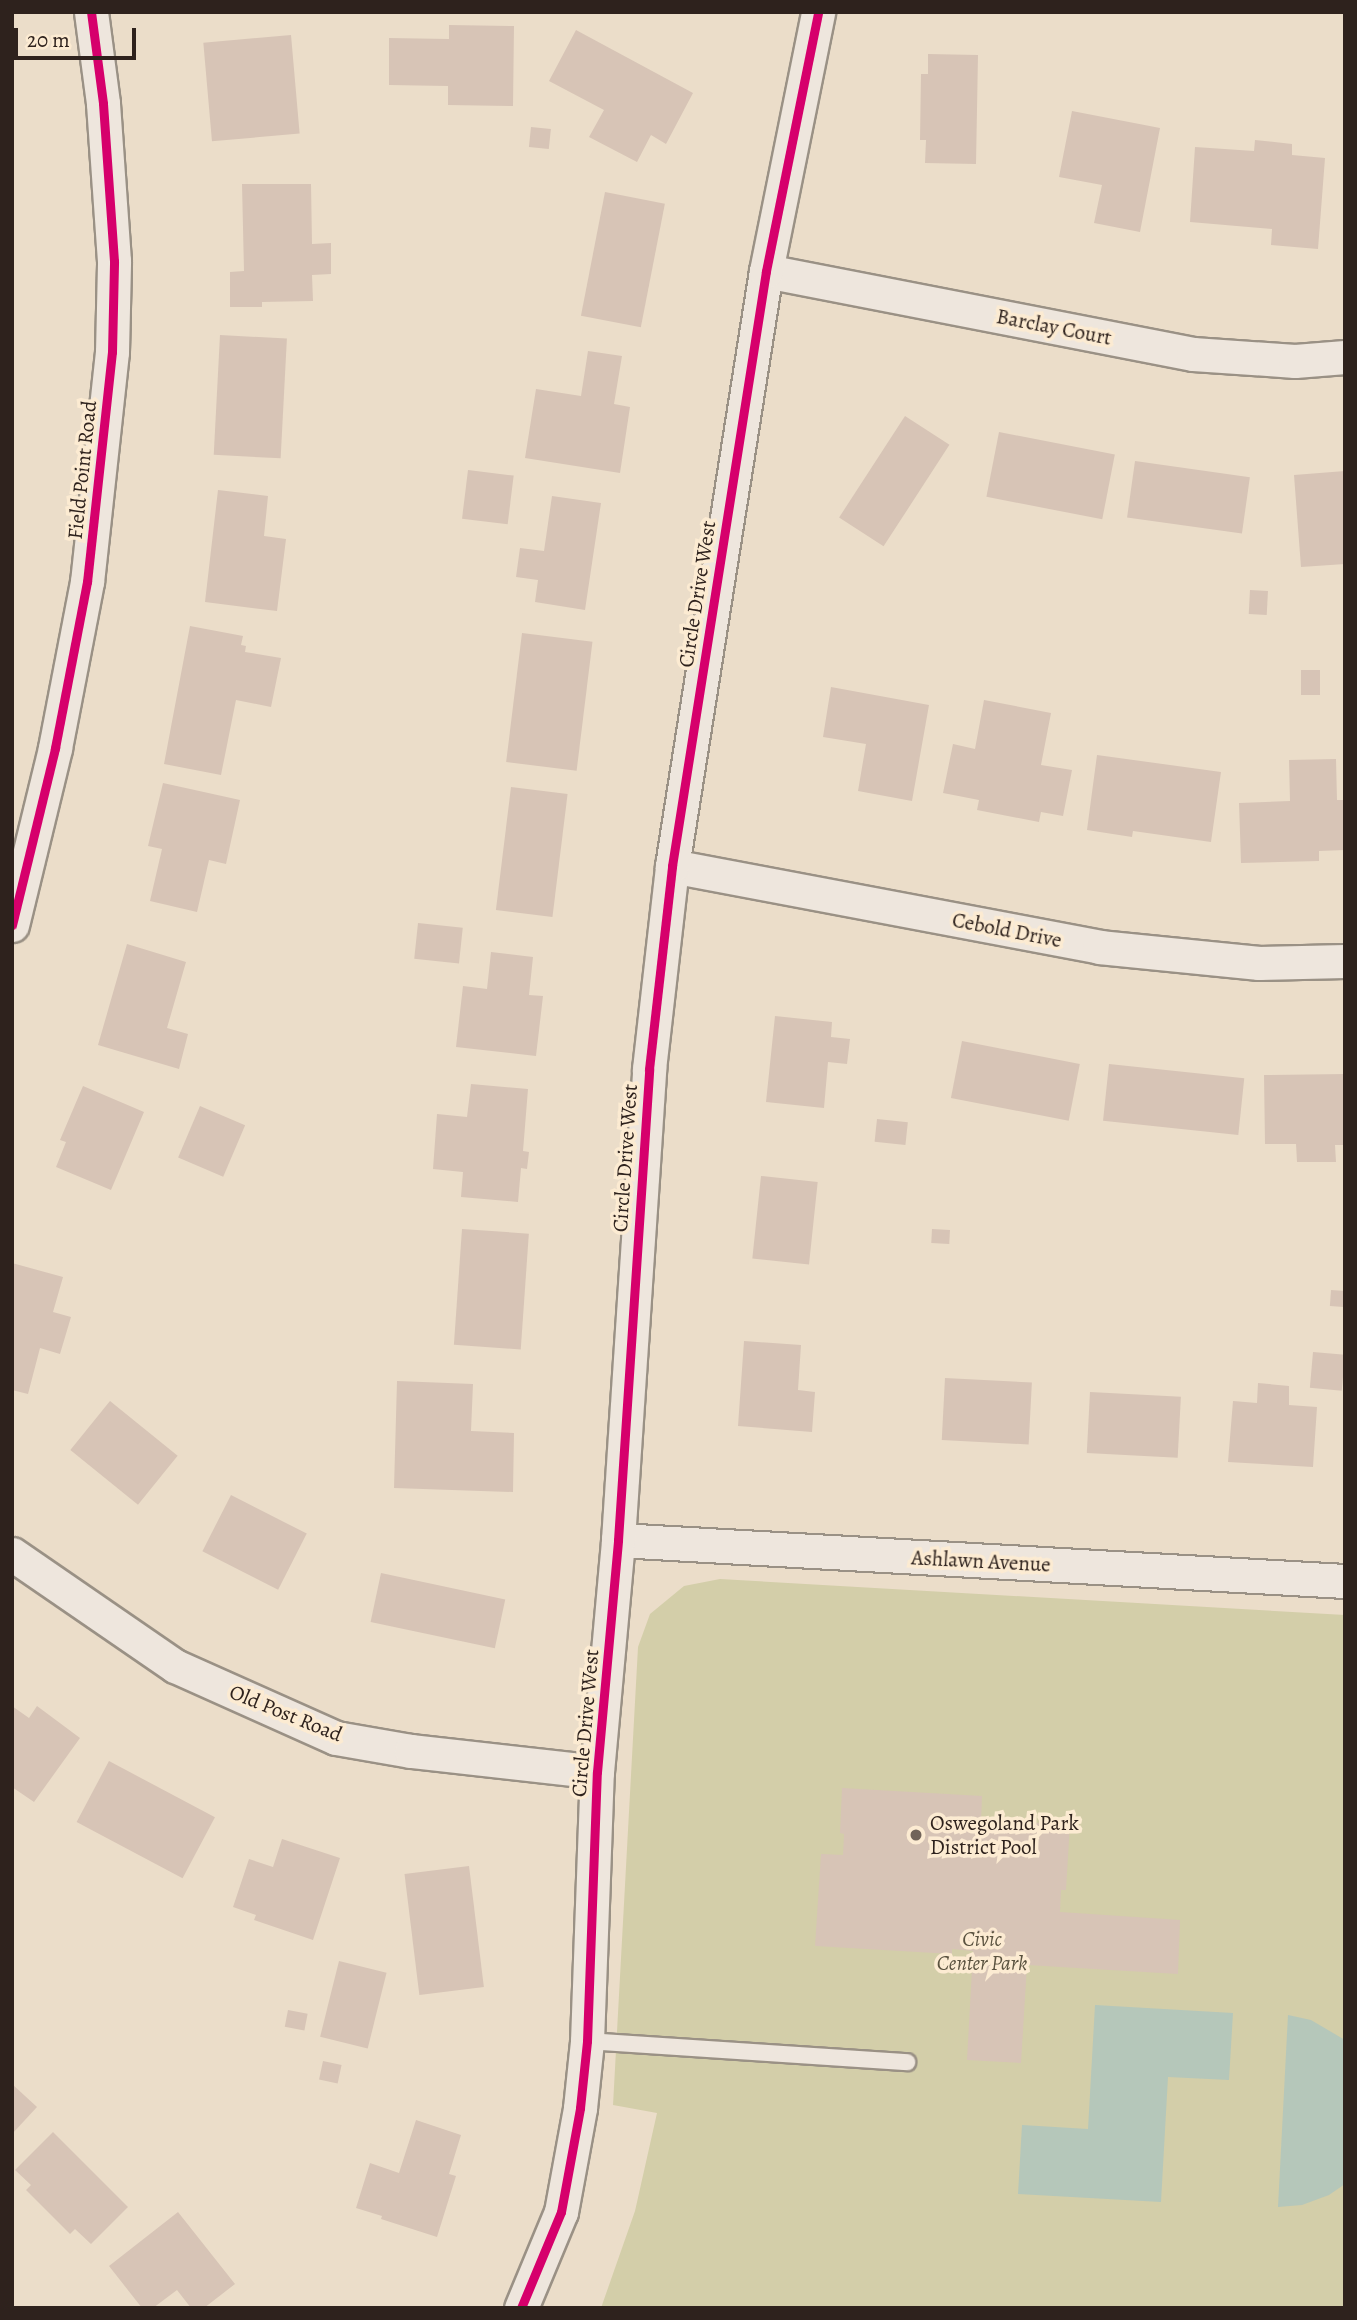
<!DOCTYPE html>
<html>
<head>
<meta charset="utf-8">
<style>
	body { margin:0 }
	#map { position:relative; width:1357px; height:2320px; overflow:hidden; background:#ebddc9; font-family:Alegreya,serif }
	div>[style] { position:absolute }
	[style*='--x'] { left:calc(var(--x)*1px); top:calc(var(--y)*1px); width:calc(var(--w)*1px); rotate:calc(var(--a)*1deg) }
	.green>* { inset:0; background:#d3cea9 }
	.water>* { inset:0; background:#b5c7ba }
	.building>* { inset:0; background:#d7c4b6; transform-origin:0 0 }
	.roads { filter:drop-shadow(2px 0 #9a9185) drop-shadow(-2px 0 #9a9185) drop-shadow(0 2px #9a9185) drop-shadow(0 -2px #9a9185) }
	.lane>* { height:16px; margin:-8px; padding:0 8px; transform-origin:8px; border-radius:8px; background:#eee6dd }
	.street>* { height:33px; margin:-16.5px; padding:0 16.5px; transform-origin:16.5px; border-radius:16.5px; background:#eee6dd }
	.cycleway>* { height:9px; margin:-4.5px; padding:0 4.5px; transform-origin:4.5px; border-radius:4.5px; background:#d6006c }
	.dots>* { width:19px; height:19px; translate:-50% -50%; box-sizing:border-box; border:4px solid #fcebd2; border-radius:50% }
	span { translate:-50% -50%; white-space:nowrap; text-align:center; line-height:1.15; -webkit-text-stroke:7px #fcebd2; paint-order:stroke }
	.street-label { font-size:21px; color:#2e221d }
	.poi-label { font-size:21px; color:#2e221d }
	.left { translate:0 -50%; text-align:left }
	.park-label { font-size:21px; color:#5a523f; font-style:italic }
	.frame { position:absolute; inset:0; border:14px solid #2e221d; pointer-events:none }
	.scale { position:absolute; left:14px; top:28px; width:122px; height:32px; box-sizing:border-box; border:4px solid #2e221d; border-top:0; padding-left:9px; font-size:21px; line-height:24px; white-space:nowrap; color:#2e221d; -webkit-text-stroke:5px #fcebd2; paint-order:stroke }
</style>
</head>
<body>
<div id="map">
	<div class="green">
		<i style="clip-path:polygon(720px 1579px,1345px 1615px,1345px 2308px,601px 2308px,635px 2211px,657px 2113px,613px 2105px,638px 1647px,650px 1614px,684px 1586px)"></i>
	</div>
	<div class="water">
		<i style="clip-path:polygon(1095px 2005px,1233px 2013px,1229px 2080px,1168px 2077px,1161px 2202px,1018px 2194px,1022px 2125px,1088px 2129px)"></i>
		<i style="clip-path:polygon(1288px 2015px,1311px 2020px,1345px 2040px,1345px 2184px,1329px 2195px,1302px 2205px,1278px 2207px)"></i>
	</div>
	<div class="building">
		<i style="clip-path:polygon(449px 25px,514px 26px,513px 106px,448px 105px,448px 86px,389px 85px,389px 38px,449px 39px)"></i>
		<i style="clip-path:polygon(576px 30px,693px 93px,666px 144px,651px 135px,637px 162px,589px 137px,604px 110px,549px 81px)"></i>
		<i style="left:291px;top:35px;width:99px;height:88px;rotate:85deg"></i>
		<i style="clip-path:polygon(928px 54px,978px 55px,976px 164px,925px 163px,926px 140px,920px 140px,921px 74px,928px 74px)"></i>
		<i style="clip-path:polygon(1072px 111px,1160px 128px,1140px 232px,1094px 223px,1102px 185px,1059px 177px)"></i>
		<i style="left:531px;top:127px;width:20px;height:20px;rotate:6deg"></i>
		<i style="clip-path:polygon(1255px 140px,1292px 144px,1292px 155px,1325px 158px,1318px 249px,1271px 245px,1272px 229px,1190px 222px,1195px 147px,1254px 151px)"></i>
		<i style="clip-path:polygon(242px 184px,311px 184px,312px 244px,331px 243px,331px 274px,312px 275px,313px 301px,262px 302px,262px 307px,230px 307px,230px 272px,244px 271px)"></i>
		<i style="left:605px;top:192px;width:61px;height:126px;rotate:11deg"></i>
		<i style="left:220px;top:335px;width:67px;height:120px;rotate:3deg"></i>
		<i style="clip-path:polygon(588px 351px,622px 356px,614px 404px,630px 407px,620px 473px,525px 458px,536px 389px,581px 396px)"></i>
		<i style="left:905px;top:416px;width:53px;height:121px;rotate:33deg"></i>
		<i style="left:999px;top:432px;width:118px;height:66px;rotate:11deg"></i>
		<i style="left:1135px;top:461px;width:116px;height:57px;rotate:8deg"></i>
		<i style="left:468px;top:470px;width:46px;height:49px;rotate:7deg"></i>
		<i style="clip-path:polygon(1345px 471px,1345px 564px,1301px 567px,1294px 475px)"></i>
		<i style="clip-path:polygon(218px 490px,268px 496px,264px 536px,286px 539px,277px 611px,205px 602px)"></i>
		<i style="clip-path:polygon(552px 496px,601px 503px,585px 610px,535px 602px,538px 580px,516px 577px,520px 548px,544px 551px)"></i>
		<i style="left:1250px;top:590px;width:18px;height:24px;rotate:3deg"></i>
		<i style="clip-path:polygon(190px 626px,243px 636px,241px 645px,246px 646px,245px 652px,281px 658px,271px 707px,236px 700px,221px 775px,164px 764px)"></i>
		<i style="left:522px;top:633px;width:71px;height:130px;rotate:7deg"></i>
		<i style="left:1301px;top:670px;width:19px;height:25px"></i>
		<i style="clip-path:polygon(831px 687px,929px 705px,912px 801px,858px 791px,866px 744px,823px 737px)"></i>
		<i style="clip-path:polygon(984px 700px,1051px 713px,1041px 765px,1072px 770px,1063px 816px,1041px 812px,1039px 822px,977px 810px,979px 800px,943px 793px,953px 744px,975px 749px)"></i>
		<i style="clip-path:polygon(1097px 755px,1221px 772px,1211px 842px,1133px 831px,1132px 837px,1087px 830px)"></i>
		<i style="clip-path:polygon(1336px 759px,1337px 800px,1345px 800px,1345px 850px,1319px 851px,1319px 861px,1241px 863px,1239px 803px,1290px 801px,1289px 760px)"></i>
		<i style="clip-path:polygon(163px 783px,240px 800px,226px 864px,209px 860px,197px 912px,150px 901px,162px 849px,148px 846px)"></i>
		<i style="left:511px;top:787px;width:57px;height:124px;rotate:7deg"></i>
		<i style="left:418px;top:923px;width:45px;height:36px;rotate:6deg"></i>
		<i style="clip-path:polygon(127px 944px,186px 962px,167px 1028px,188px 1034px,179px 1069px,98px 1045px)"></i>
		<i style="clip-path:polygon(491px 952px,533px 957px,529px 995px,543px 996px,536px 1056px,456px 1047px,463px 986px,487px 989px)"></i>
		<i style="clip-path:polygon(775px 1016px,832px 1022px,831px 1037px,850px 1039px,847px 1064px,828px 1062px,824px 1108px,766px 1102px)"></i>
		<i style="left:962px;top:1041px;width:120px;height:58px;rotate:11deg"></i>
		<i style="left:1109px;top:1064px;width:136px;height:57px;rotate:6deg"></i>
		<i style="clip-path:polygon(1345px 1074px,1345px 1145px,1335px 1145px,1336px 1162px,1297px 1162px,1296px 1144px,1265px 1144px,1264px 1075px)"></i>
		<i style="clip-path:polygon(471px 1084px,528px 1089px,523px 1151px,529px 1152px,527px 1169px,521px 1168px,518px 1202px,461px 1197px,463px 1172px,433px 1169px,437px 1114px,467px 1117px)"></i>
		<i style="clip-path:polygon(83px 1086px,144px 1112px,111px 1190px,56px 1167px,66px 1142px,60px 1140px)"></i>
		<i style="left:200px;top:1106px;width:49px;height:56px;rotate:23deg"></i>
		<i style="left:877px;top:1119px;width:31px;height:23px;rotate:6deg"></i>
		<i style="left:761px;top:1176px;width:57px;height:83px;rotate:6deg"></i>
		<i style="left:462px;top:1229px;width:67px;height:116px;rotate:4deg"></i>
		<i style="left:932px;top:1229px;width:18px;height:14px;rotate:3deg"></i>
		<i style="clip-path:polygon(12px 1263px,63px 1277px,53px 1312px,71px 1317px,60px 1354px,40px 1348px,28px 1394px,12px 1390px)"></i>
		<i style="left:1331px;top:1290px;width:14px;height:16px;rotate:4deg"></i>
		<i style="clip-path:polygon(744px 1341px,801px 1345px,798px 1390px,815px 1392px,812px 1432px,738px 1426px)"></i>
		<i style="left:1313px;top:1352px;width:32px;height:36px;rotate:5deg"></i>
		<i style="left:945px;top:1378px;width:87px;height:62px;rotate:3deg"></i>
		<i style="clip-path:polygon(397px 1381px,473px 1384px,471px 1431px,514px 1433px,513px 1492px,394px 1488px)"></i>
		<i style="clip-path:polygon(1258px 1383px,1289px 1386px,1289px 1405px,1317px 1407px,1313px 1467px,1228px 1462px,1233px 1401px,1257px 1403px)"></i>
		<i style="left:1090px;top:1392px;width:91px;height:61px;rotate:3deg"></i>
		<i style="left:110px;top:1401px;width:87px;height:63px;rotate:39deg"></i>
		<i style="left:231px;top:1495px;width:85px;height:63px;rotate:27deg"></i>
		<i style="left:381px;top:1573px;width:127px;height:50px;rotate:12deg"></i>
		<i style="clip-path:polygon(12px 1706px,29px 1718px,37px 1706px,80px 1738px,34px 1802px,12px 1787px)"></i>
		<i style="left:109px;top:1761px;width:120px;height:69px;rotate:28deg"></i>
		<i style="clip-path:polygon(842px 1788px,982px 1796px,981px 1822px,1070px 1823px,1066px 1890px,1061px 1890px,1060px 1912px,1180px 1920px,1178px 1974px,1027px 1965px,1021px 2063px,967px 2060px,973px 1951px,952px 1949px,952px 1954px,815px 1946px,821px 1854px,843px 1855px,844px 1834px,840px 1833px)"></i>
		<i style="clip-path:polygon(282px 1839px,340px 1858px,313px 1940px,254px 1920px,256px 1915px,233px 1907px,249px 1859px,273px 1867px)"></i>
		<i style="left:469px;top:1866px;width:122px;height:65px;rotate:83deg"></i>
		<i style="left:339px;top:1961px;width:49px;height:78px;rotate:14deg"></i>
		<i style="left:288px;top:2010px;width:20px;height:17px;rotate:11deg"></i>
		<i style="left:323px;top:2061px;width:19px;height:19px;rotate:12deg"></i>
		<i style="clip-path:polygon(12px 2084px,37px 2107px,12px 2134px)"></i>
		<i style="clip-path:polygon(416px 2120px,461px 2135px,449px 2174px,456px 2176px,437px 2237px,381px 2219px,382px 2216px,356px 2208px,370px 2163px,399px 2173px)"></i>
		<i style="clip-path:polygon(53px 2132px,128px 2207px,91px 2244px,75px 2229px,70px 2234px,26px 2190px,31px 2185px,15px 2170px)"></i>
		<i style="clip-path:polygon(178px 2212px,235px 2284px,204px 2308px,191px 2308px,177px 2290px,153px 2308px,142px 2308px,109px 2266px)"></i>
	</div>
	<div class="roads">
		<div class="lane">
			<i style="--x:587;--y:2041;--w:321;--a:3.8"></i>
		</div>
		<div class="street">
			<i style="--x:766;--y:271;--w:435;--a:11"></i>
			<i style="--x:1193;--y:354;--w:102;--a:3.9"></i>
			<i style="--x:1295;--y:361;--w:50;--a:-4.6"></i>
			<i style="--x:672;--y:866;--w:435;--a:10.7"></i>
			<i style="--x:1099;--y:947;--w:161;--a:5.7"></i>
			<i style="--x:1259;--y:963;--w:86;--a:-1.3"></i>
			<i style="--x:12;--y:925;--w:182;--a:-76.3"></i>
			<i style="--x:55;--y:748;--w:169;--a:-79.1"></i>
			<i style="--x:87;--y:582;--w:231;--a:-83.8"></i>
			<i style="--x:112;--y:352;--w:91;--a:-88.7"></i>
			<i style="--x:114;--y:261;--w:158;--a:-94"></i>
			<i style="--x:103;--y:103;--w:92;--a:-97.5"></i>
			<i style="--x:618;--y:1540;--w:728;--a:3.23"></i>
			<i style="--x:12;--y:1554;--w:198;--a:34.5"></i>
			<i style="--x:175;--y:1666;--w:176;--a:24.1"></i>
			<i style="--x:336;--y:1738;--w:76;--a:9.8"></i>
			<i style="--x:411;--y:1751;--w:187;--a:6.4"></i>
			<i style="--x:521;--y:2308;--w:104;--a:-67.4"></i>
			<i style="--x:561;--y:2212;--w:106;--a:-79.6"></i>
			<i style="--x:580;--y:2108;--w:67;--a:-84"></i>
			<i style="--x:587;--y:2041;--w:269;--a:-87.9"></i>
			<i style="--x:597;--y:1772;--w:233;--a:-84.8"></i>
			<i style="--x:618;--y:1540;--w:472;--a:-86.2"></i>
			<i style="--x:649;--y:1069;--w:204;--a:-83.5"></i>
			<i style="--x:672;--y:866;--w:602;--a:-81.02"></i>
			<i style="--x:766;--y:271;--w:264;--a:-78.6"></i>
		</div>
	</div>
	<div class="cycleway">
		<i style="--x:12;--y:925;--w:182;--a:-76.3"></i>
		<i style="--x:55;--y:748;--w:169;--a:-79.1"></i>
		<i style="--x:87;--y:582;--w:231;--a:-83.8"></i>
		<i style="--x:112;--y:352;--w:91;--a:-88.7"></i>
		<i style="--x:114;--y:261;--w:158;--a:-94"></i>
		<i style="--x:103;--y:103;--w:92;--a:-97.5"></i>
		<i style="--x:521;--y:2308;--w:104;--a:-67.4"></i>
		<i style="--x:561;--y:2212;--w:106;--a:-79.6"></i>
		<i style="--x:580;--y:2108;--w:67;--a:-84"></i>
		<i style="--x:587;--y:2041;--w:269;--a:-87.9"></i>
		<i style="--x:597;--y:1772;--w:233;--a:-84.8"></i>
		<i style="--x:618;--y:1540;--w:472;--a:-86.2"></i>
		<i style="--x:649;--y:1069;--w:204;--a:-83.5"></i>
		<i style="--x:672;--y:866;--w:602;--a:-81.02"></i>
		<i style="--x:766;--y:271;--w:264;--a:-78.6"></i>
	</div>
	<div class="dots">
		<i style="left:916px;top:1835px;background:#706359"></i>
	</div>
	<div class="street-label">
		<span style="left:1054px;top:327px;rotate:11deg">Barclay Court</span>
		<span style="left:82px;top:470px;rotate:-84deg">Field Point Road</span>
		<span style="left:697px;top:594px;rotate:-81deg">Circle Drive West</span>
		<span style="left:1007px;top:930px;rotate:11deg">Cebold Drive</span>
		<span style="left:625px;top:1158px;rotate:-86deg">Circle Drive West</span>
		<span style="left:981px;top:1561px;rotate:3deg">Ashlawn Avenue</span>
		<span style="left:286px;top:1713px;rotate:22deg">Old Post Road</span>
		<span style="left:585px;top:1723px;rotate:-85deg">Circle Drive West</span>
	</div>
	<div class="poi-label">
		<span class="left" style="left:930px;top:1835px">Oswegoland Park<br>District Pool</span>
	</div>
	<div class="park-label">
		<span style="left:982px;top:1951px">Civic<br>Center Park</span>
	</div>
	<div class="frame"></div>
	<div class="scale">20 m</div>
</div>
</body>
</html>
